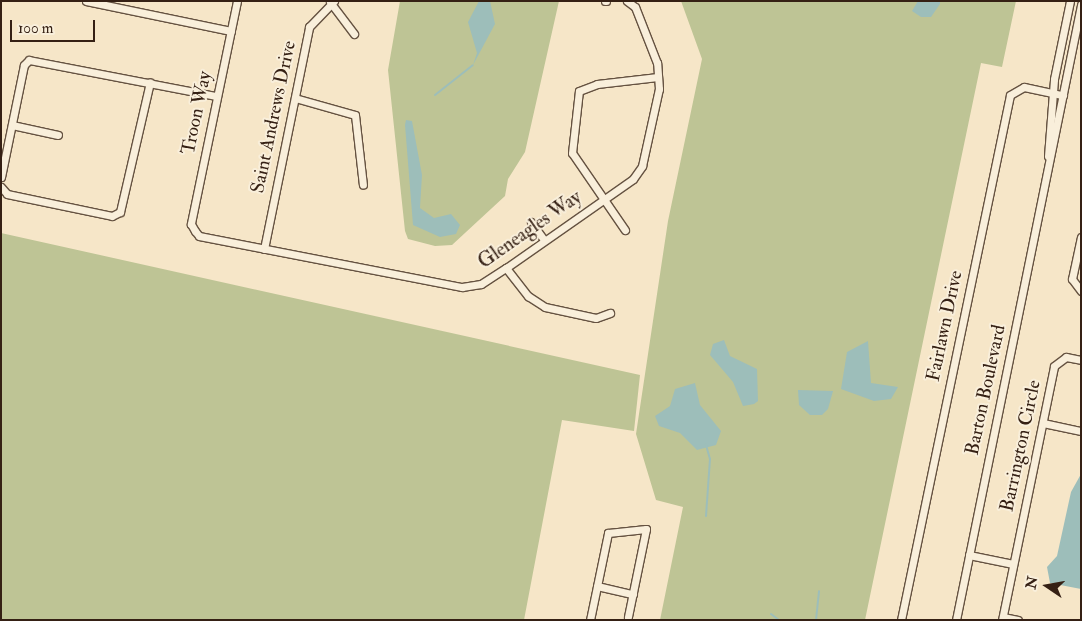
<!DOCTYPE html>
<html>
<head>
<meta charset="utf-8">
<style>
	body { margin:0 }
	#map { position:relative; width:1082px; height:621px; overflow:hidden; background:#f6e6c8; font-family:"IM FELL Double Pica",serif }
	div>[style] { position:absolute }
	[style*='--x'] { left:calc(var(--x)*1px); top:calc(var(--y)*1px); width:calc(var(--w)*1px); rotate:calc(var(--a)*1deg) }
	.green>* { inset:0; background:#bec495 }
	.water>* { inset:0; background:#9dbeba }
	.stream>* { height:2px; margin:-1px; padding:0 1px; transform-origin:1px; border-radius:1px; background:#9dbeba }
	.roads { filter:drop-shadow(1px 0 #655241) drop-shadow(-1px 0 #655241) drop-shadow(0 1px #655241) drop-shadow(0 -1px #655241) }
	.minor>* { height:7px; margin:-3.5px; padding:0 3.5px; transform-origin:3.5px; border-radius:3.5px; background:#f9efdb }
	span { translate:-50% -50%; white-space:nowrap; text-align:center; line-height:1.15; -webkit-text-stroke:4px #f9efdb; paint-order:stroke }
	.street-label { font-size:19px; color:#352014 }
	.frame { position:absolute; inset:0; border:2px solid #352014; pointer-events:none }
	.north { position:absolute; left:1022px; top:561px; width:50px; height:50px; -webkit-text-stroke:4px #f9efdb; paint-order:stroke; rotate:282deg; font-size:14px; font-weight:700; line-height:20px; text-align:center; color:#352014 }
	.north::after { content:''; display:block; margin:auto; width:18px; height:22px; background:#352014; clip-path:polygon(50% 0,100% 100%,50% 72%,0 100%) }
	.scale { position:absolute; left:10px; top:20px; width:85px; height:22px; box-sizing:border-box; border:2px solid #352014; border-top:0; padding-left:6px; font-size:15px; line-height:18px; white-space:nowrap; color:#352014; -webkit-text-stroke:4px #f9efdb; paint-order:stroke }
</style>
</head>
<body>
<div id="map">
	<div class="green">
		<i style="clip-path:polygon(400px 1px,559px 1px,525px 152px,508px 179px,505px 196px,452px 245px,435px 246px,408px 239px,405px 231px,388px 70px)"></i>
		<i style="clip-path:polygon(681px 1px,1016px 1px,1002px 67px,981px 63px,865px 620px,660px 620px,683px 507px,656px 500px,636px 434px,668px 221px,702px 59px)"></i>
		<i style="clip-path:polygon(1px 233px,640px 375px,634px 431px,562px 420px,524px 620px,1px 620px)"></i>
	</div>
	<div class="water">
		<i style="clip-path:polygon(479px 1px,490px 1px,495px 24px,473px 65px,477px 53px,468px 22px)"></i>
		<i style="clip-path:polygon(918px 1px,940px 1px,940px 4px,931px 17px,921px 17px,912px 11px)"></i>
		<i style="clip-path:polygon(412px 121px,422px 175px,420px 208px,434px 218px,451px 214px,460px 225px,456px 234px,440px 237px,413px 225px,405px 125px,406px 120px)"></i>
		<i style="clip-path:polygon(724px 340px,730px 356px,757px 369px,758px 401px,754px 404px,743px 406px,733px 382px,710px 355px,713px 344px)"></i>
		<i style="clip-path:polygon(868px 341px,871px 383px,898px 387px,891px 399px,874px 401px,841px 389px,847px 352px)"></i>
		<i style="clip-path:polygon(695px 383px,700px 405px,721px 431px,716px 445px,697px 450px,680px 433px,659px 426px,655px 416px,670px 406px,675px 389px)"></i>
		<i style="clip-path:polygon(798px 390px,833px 391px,828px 409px,822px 415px,810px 415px,799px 405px)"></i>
		<i style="clip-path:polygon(1081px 474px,1081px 589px,1050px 583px,1047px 567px,1057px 556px,1071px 492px)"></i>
	</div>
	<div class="stream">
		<i style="--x:435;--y:95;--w:48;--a:-38.3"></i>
		<i style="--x:706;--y:516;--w:57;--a:-86"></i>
		<i style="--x:710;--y:459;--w:15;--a:-106"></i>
		<i style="--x:771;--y:614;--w:10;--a:37"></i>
		<i style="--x:816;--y:620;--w:29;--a:-84"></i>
	</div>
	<div class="roads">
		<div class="minor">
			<i style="--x:86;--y:1;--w:148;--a:11.7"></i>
			<i style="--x:237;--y:1;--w:228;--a:101.7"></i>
			<i style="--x:191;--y:224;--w:8;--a:60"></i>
			<i style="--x:195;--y:231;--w:6;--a:51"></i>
			<i style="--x:199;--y:236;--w:268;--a:11"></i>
			<i style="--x:462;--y:287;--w:19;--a:-9"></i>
			<i style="--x:481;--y:284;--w:30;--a:-33"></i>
			<i style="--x:506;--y:268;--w:155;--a:-35"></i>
			<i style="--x:633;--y:179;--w:16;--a:-55"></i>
			<i style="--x:642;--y:166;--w:79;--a:-77.6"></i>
			<i style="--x:659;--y:89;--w:26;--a:-94"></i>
			<i style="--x:657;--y:63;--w:60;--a:-111.4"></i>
			<i style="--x:635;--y:7;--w:10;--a:-143"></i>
			<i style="--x:605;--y:1;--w:1;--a:0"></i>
			<i style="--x:330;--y:2;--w:40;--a:53"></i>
			<i style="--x:295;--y:98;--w:62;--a:15.8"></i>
			<i style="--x:355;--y:115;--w:70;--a:83.5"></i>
			<i style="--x:12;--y:125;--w:47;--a:12.3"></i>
			<i style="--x:1048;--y:156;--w:77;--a:-85.5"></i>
			<i style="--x:1054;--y:79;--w:80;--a:-78.4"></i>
			<i style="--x:1;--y:177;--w:114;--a:-78.4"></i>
			<i style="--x:24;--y:65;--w:7;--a:-45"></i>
			<i style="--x:29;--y:60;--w:190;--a:10.9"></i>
			<i style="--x:1;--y:187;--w:9;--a:49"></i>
			<i style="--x:7;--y:194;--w:107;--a:11.8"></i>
			<i style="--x:112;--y:216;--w:9;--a:-27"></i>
			<i style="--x:120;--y:212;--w:133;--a:-77"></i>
			<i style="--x:531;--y:222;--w:22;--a:54"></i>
			<i style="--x:625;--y:230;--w:93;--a:-124.5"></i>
			<i style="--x:572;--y:153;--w:62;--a:-83.6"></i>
			<i style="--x:579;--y:91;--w:19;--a:-21"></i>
			<i style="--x:597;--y:84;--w:61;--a:-6.5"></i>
			<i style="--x:1081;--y:237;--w:43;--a:102.1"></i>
			<i style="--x:1072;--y:279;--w:15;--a:53"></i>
			<i style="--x:264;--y:249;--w:227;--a:-78.5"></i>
			<i style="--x:309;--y:27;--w:36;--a:-46"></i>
			<i style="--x:506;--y:268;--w:36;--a:52"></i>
			<i style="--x:528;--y:296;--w:20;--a:33"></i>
			<i style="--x:545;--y:307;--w:52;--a:12.2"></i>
			<i style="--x:596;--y:318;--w:15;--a:-20"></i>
			<i style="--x:1043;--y:423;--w:39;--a:12"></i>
			<i style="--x:969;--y:555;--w:45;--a:11.6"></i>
			<i style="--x:597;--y:586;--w:37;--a:13"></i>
			<i style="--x:1003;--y:617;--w:15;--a:11"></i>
			<i style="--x:590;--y:620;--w:89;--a:-78.3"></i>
			<i style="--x:608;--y:533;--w:38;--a:-6"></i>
			<i style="--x:646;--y:529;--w:90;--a:101.6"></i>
			<i style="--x:901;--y:620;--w:536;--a:-78.27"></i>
			<i style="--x:1010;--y:95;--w:16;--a:-30"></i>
			<i style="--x:1024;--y:87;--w:40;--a:12"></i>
			<i style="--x:956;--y:620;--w:628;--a:-78.51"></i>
			<i style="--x:1002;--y:620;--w:259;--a:-78.4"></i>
			<i style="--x:1054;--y:366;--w:15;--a:-37"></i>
			<i style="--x:1066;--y:357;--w:15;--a:11"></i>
		</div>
	</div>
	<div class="street-label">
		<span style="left:197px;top:113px;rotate:-78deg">Troon Way</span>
		<span style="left:274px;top:117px;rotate:-78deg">Saint Andrews Drive</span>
		<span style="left:530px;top:230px;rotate:-35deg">Gleneagles Way</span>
		<span style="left:945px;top:326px;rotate:-78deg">Fairlawn Drive</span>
		<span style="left:986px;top:390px;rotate:-78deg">Barton Boulevard</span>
		<span style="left:1021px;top:446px;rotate:-78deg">Barrington Circle</span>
	</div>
	<div class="frame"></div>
	<div class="north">N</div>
	<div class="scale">100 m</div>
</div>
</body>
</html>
